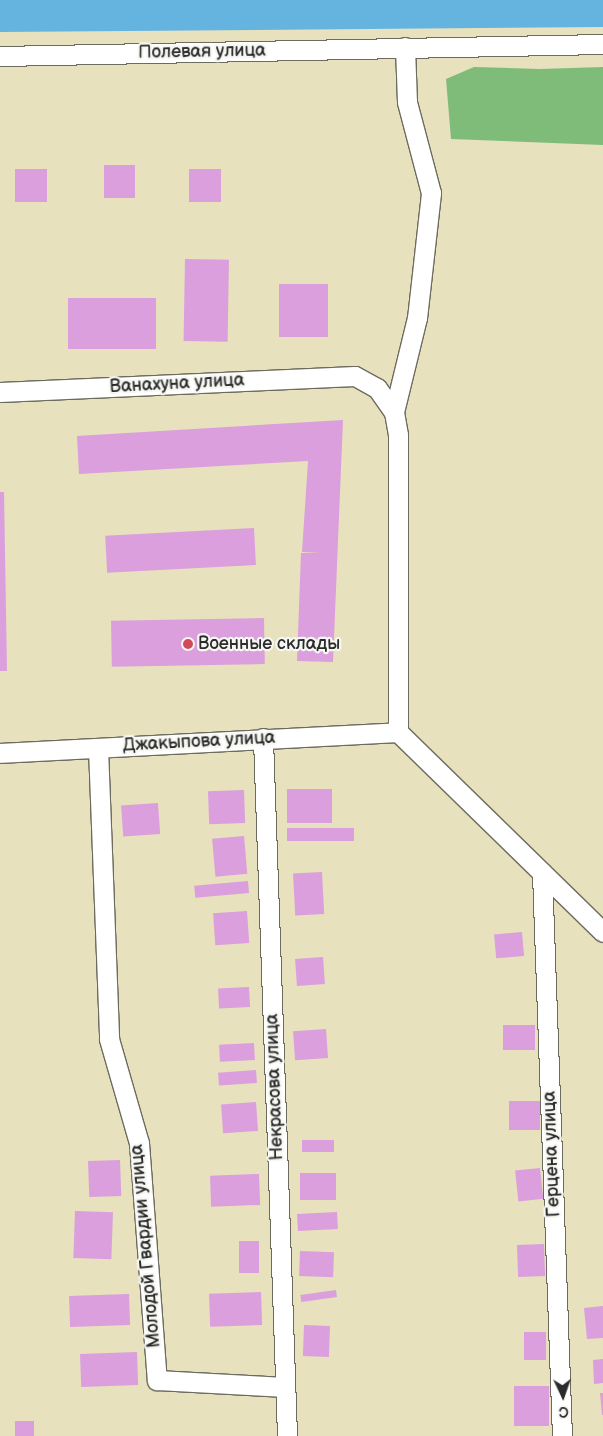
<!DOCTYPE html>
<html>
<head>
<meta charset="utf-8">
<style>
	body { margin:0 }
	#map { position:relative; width:603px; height:1436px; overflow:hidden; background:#e7e1be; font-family:"Balsamiq Sans",sans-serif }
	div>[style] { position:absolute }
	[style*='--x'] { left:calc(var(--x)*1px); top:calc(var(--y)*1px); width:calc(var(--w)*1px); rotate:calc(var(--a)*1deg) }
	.forest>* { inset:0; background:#7fbc7a }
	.water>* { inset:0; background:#65b3df }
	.building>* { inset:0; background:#da9fdc; transform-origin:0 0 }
	.roads { filter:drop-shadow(1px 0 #6d6b5e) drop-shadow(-1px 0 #6d6b5e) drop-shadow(0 1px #6d6b5e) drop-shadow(0 -1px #6d6b5e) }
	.street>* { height:19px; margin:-9.5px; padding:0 9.5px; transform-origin:9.5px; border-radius:9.5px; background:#fff }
	.dots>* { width:14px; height:14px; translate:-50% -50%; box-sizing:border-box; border:2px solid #f6f6f2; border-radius:50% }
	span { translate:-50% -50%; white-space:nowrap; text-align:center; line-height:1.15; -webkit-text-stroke:4.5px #f6f6f2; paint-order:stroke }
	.street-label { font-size:18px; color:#2b2b2b }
	.poi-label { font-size:18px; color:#2b2b2b }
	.left { translate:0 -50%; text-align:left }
	.north { position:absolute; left:538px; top:1371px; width:50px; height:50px; -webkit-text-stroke:4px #f6f6f2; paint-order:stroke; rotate:177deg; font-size:14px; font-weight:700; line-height:20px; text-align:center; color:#2b2b2b }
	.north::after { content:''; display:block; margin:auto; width:18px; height:22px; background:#2b2b2b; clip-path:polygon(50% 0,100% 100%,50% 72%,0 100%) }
</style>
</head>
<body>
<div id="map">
	<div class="forest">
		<i style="clip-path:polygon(474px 67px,539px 69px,603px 67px,603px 145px,451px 139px,446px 79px)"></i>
	</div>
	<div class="water">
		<i style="clip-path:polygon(0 0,603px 0,603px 27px,0 32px)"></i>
	</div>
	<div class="building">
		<i style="left:104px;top:165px;width:31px;height:33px"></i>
		<i style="left:15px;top:169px;width:32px;height:33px"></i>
		<i style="left:189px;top:169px;width:32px;height:33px"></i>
		<i style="left:185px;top:259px;width:44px;height:82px;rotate:1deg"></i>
		<i style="left:279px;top:284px;width:49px;height:53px"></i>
		<i style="left:68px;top:298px;width:88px;height:51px"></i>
		<i style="clip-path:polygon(343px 420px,333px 662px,297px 661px,301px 553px,320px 553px,302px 552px,308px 461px,79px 474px,77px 436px)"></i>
		<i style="clip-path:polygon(0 492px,4px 492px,7px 671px,0 671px)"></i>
		<i style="left:254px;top:528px;width:37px;height:149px;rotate:87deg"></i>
		<i style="left:264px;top:618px;width:46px;height:153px;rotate:89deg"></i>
		<i style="left:332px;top:789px;width:34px;height:45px;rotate:90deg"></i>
		<i style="left:244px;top:790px;width:33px;height:36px;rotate:88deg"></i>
		<i style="left:158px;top:803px;width:31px;height:37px;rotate:86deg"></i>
		<i style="left:354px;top:828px;width:13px;height:67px;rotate:90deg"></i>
		<i style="left:244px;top:836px;width:38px;height:32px;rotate:85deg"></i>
		<i style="left:322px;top:872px;width:42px;height:29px;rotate:87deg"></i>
		<i style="left:248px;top:881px;width:12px;height:54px;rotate:85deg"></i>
		<i style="left:247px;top:911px;width:32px;height:34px;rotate:86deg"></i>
		<i style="left:522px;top:932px;width:24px;height:28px;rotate:85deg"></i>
		<i style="left:323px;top:957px;width:27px;height:28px;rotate:86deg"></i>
		<i style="left:249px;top:987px;width:20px;height:31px;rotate:87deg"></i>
		<i style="left:503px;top:1025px;width:32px;height:25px"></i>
		<i style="left:326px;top:1029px;width:29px;height:33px;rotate:86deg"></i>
		<i style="left:254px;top:1043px;width:17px;height:35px;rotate:87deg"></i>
		<i style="left:256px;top:1070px;width:13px;height:38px;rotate:86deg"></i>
		<i style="left:509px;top:1101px;width:31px;height:29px"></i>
		<i style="left:256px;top:1102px;width:29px;height:35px;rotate:86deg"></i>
		<i style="left:334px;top:1140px;width:12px;height:32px;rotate:90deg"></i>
		<i style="left:120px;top:1160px;width:36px;height:32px;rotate:88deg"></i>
		<i style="left:540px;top:1168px;width:31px;height:25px;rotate:84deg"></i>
		<i style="left:300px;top:1173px;width:36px;height:27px"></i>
		<i style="left:259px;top:1174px;width:31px;height:49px;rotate:88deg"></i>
		<i style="left:75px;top:1211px;width:38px;height:47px;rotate:2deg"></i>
		<i style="left:337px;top:1212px;width:17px;height:40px;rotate:87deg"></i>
		<i style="left:239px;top:1241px;width:20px;height:32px"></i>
		<i style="left:544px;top:1244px;width:32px;height:27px;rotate:88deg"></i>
		<i style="left:300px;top:1251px;width:34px;height:25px;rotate:2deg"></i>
		<i style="left:336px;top:1290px;width:7px;height:36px;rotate:82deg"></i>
		<i style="left:261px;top:1292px;width:33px;height:52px;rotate:88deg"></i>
		<i style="left:129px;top:1294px;width:31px;height:60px;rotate:88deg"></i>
		<i style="clip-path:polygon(603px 1306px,603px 1338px,587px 1339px,584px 1308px)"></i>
		<i style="left:304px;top:1325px;width:26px;height:31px;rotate:2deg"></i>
		<i style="left:524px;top:1332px;width:22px;height:28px"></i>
		<i style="left:137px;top:1352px;width:33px;height:57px;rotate:88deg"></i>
		<i style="clip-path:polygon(603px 1359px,603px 1383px,594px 1384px,593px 1360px)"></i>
		<i style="left:549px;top:1386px;width:40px;height:35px;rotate:90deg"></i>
		<i style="clip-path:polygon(600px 1393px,603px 1393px,603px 1415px,602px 1415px)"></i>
		<i style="left:15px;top:1421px;width:19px;height:15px"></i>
	</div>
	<div class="roads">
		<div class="street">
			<i style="--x:0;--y:56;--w:603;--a:-1.14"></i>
			<i style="--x:0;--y:392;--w:355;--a:-2.6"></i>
			<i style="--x:355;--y:376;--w:25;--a:29"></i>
			<i style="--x:377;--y:388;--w:29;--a:55"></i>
			<i style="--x:394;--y:412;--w:23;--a:80"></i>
			<i style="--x:398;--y:435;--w:297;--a:90"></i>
			<i style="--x:398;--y:732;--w:286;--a:44.3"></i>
			<i style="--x:394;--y:412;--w:97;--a:-76.3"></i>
			<i style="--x:417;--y:318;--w:126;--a:-83.6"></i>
			<i style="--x:431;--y:193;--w:94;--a:-104.8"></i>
			<i style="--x:407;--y:102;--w:55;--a:-92.1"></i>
			<i style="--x:263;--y:738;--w:698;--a:88.03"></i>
			<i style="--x:98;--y:748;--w:291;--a:87.8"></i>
			<i style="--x:109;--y:1039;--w:108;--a:73.9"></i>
			<i style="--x:139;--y:1143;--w:238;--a:85.7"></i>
			<i style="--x:157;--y:1380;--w:128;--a:3.1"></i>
			<i style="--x:0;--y:753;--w:399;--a:-3"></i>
			<i style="--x:542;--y:873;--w:563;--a:87.97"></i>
		</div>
	</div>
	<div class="dots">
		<i style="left:188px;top:644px;background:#d1495b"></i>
	</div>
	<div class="street-label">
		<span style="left:202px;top:52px;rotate:-1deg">Полевая улица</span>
		<span style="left:177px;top:384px;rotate:-3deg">Ванахуна улица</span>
		<span style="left:199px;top:742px;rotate:-3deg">Джакыпова улица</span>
		<span style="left:275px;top:1087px;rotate:-92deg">Некрасова улица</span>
		<span style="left:552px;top:1154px;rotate:-92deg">Герцена улица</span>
		<span style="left:146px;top:1246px;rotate:-95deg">Молодой Гвардии улица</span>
	</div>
	<div class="poi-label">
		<span class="left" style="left:198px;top:644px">Военные склады</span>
	</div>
	<div class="north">С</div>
</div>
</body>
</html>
